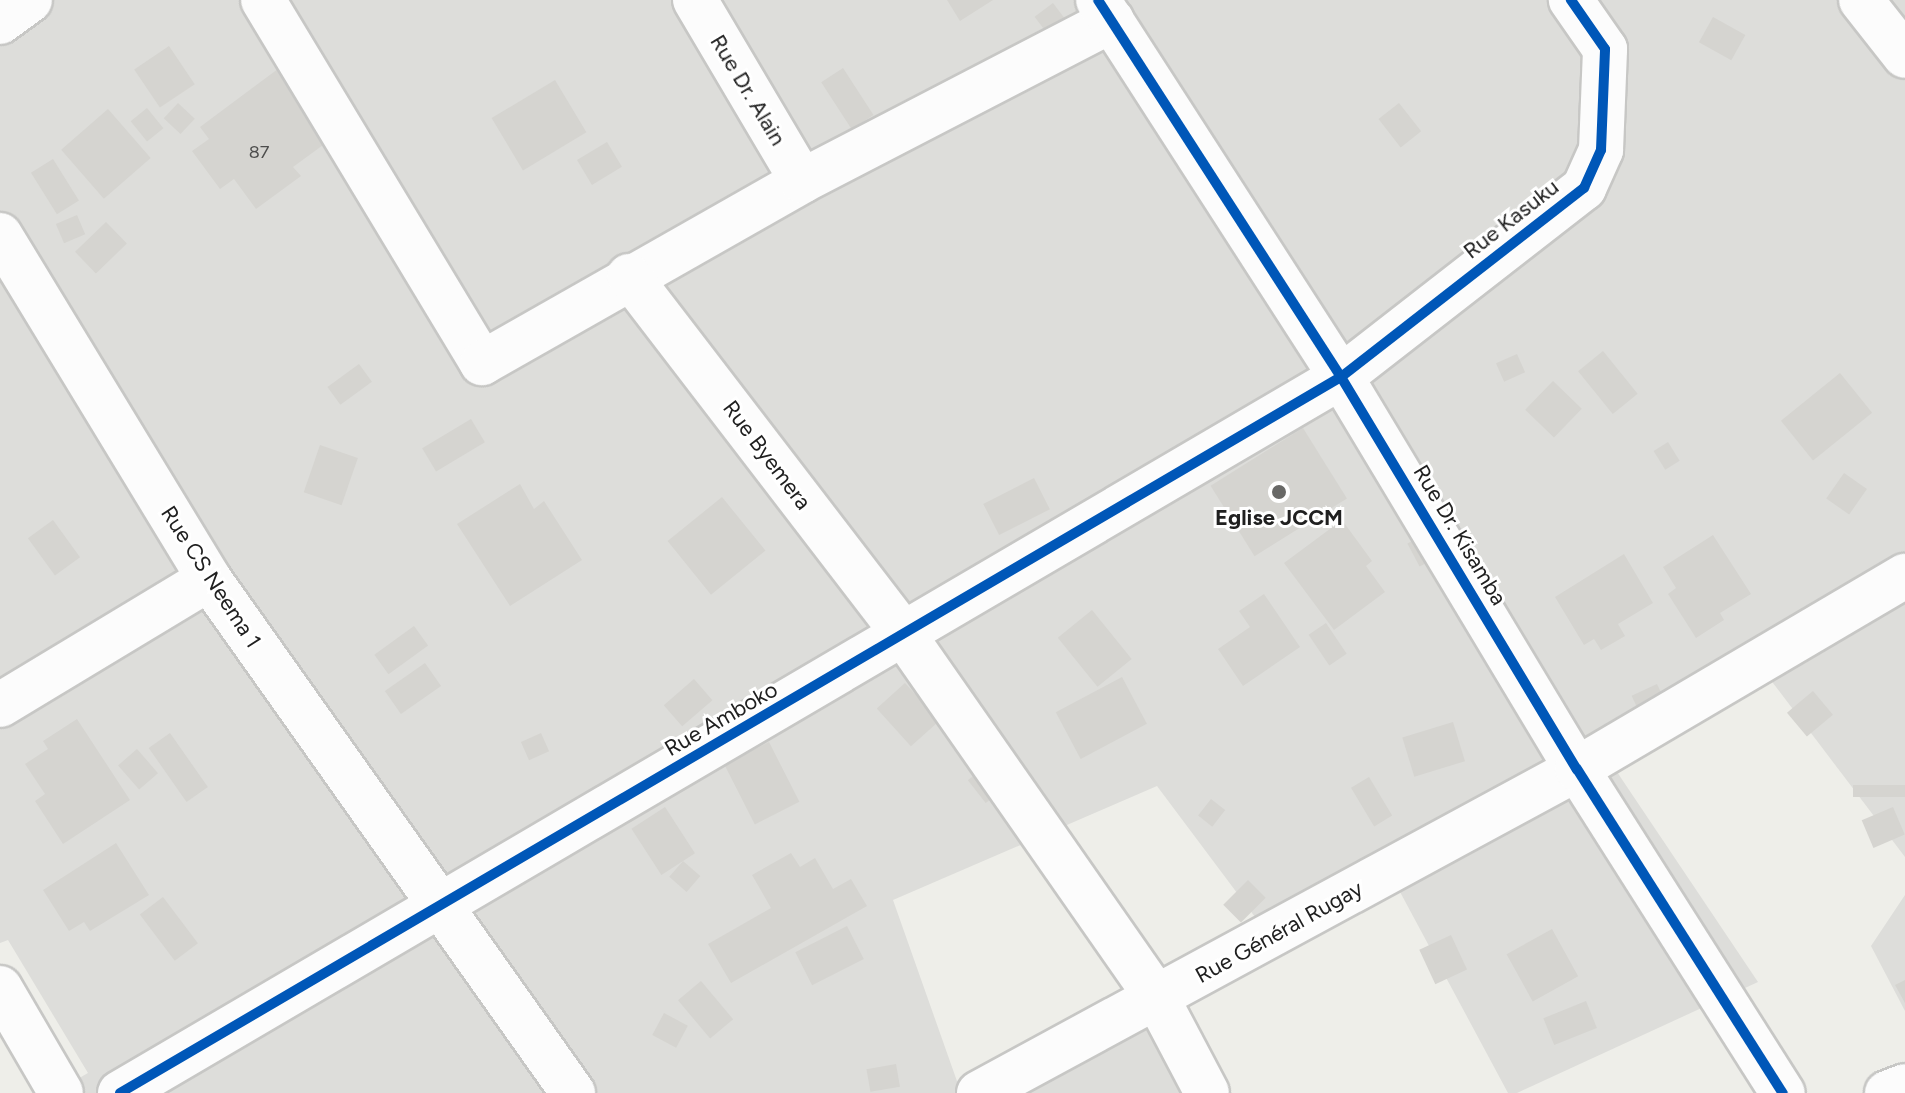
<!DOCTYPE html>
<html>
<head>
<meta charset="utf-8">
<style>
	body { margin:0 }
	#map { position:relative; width:1905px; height:1093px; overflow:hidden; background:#eeeee9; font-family:Figtree,sans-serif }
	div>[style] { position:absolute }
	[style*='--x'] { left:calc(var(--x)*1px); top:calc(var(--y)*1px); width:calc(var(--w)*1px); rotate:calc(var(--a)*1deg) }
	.residential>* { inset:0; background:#ddddda }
	.building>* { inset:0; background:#d5d4d0; transform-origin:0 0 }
	.roads { filter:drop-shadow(2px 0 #c7c7c5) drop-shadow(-2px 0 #c7c7c5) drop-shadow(0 2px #c7c7c5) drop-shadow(0 -2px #c7c7c5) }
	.street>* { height:44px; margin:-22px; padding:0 22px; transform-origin:22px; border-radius:22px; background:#fcfcfc }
	.cycleway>* { height:10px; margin:-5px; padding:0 5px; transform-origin:5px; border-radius:5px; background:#0057b8 }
	.dots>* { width:22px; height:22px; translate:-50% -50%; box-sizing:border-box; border:4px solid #fff; border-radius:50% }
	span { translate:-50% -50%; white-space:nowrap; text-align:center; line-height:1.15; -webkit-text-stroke:6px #fff; paint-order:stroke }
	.number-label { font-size:18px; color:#4d4d4c }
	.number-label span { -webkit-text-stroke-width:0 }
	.street-label { font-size:22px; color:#202020 }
	.poi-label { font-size:22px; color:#202020; font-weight:700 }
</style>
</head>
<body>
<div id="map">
	<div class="residential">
		<i style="clip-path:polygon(0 0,1905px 0,1905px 857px,1770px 679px,1613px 766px,1758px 982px,1517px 1093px,1508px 1093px,1392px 877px,1261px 925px,1157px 786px,893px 900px,958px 1084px,1140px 988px,1201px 1093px,53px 1093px,88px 1073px,8px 940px,0 943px)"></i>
		<i style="clip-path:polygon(1905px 895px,1905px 1011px,1871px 946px)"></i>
	</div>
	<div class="building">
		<i style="clip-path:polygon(947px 0,993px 0,960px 21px)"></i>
		<i style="left:1053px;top:3px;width:31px;height:23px;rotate:53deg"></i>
		<i style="left:1713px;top:17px;width:37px;height:29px;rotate:29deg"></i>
		<i style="left:169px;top:46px;width:46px;height:42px;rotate:56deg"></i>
		<i style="clip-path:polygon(282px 66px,334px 137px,293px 167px,301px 176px,256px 209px,234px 179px,220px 189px,192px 151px,209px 139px,200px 127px)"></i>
		<i style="left:843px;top:68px;width:56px;height:26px;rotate:57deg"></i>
		<i style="left:555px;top:80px;width:61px;height:74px;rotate:59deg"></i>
		<i style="left:178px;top:103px;width:23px;height:21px;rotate:43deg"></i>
		<i style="left:1399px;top:103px;width:36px;height:26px;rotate:52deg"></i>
		<i style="left:147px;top:108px;width:26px;height:21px;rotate:51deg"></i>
		<i style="left:108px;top:109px;width:65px;height:62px;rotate:49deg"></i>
		<i style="left:607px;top:142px;width:29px;height:35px;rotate:59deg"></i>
		<i style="left:53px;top:159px;width:49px;height:26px;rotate:58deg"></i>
		<i style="left:77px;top:215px;width:21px;height:23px;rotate:67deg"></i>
		<i style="left:106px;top:222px;width:30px;height:43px;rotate:46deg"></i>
		<i style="left:1603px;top:351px;width:55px;height:32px;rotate:51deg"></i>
		<i style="left:1517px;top:354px;width:20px;height:23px;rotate:66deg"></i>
		<i style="left:359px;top:364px;width:22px;height:39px;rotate:54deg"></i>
		<i style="left:1840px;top:373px;width:51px;height:76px;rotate:51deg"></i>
		<i style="left:1553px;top:381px;width:40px;height:40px;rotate:44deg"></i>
		<i style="left:471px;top:419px;width:27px;height:57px;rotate:59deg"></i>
		<i style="left:1303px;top:428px;width:83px;height:109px;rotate:58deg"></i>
		<i style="left:1668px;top:442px;width:22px;height:17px;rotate:58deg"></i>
		<i style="left:320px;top:445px;width:40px;height:50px;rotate:19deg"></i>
		<i style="left:1844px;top:473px;width:28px;height:31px;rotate:35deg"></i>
		<i style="left:1034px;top:478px;width:35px;height:57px;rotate:63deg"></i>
		<i style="clip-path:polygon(520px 484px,534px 509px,544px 501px,582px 560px,510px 606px,457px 524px)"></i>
		<i style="left:722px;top:497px;width:69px;height:70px;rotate:51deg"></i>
		<i style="left:53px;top:520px;width:46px;height:31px;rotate:54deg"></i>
		<i style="clip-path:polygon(1342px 520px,1372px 561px,1366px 566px,1385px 592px,1334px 630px,1284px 563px)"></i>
		<i style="left:1433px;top:530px;width:26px;height:29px;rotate:62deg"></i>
		<i style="clip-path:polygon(1713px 535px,1751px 594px,1720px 613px,1724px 620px,1696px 638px,1668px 594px,1676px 588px,1663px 567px)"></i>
		<i style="clip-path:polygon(1624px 554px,1653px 603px,1618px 624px,1625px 636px,1601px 650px,1594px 639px,1584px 645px,1555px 597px)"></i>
		<i style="clip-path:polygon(1264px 594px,1300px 647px,1243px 686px,1218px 649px,1250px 627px,1239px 611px)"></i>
		<i style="left:1092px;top:610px;width:63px;height:44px;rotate:51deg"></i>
		<i style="left:1326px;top:623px;width:37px;height:21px;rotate:56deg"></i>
		<i style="left:414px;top:626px;width:24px;height:49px;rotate:54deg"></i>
		<i style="left:425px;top:663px;width:28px;height:49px;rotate:55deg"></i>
		<i style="left:1122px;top:677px;width:53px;height:75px;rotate:62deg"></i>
		<i style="left:694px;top:679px;width:28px;height:40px;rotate:49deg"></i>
		<i style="left:905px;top:683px;width:51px;height:38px;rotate:48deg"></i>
		<i style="left:1657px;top:684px;width:21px;height:28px;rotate:65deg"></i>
		<i style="left:1813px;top:691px;width:31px;height:34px;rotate:50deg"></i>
		<i style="clip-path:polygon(77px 719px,130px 800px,63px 844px,35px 801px,45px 794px,25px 764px,48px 749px,43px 741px)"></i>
		<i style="left:1453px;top:722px;width:41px;height:53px;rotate:73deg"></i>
		<i style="left:170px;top:733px;width:66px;height:26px;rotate:55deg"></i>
		<i style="left:541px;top:733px;width:20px;height:22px;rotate:66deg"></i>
		<i style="left:769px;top:742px;width:67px;height:50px;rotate:63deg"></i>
		<i style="left:137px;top:749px;width:32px;height:25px;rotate:49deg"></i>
		<i style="left:986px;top:766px;width:29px;height:23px;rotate:52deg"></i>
		<i style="left:1369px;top:777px;width:45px;height:21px;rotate:59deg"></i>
		<i style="left:1905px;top:785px;width:12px;height:52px;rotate:90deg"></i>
		<i style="left:1211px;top:799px;width:18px;height:21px;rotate:38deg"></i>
		<i style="left:665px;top:807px;width:55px;height:40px;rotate:57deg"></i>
		<i style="left:1893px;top:807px;width:30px;height:34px;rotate:67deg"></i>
		<i style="clip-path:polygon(116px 843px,149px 895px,90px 931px,84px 922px,69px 931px,43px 890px)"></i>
		<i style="clip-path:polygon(791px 853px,800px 867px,815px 858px,833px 889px,851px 879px,867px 906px,731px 983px,708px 944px,771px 908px,752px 875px)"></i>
		<i style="left:683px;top:861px;width:23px;height:21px;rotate:41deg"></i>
		<i style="left:1248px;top:880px;width:25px;height:35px;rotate:45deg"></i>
		<i style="left:163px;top:897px;width:58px;height:29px;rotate:53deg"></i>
		<i style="left:847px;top:926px;width:37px;height:58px;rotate:63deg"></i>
		<i style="left:1552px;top:929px;width:54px;height:52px;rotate:61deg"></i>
		<i style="left:1451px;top:935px;width:38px;height:35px;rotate:65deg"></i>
		<i style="clip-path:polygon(1905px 980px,1905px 1003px,1895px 985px)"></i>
		<i style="left:701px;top:981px;width:50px;height:30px;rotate:50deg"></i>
		<i style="left:1586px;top:1001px;width:29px;height:46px;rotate:68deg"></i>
		<i style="left:664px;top:1013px;width:27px;height:25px;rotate:28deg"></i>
		<i style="left:896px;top:1064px;width:23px;height:30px;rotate:80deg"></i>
	</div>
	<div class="roads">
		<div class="street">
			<i style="--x:263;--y:0;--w:424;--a:58.9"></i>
			<i style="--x:482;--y:363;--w:368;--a:-29.6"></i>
			<i style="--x:802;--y:181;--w:349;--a:-27.4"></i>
			<i style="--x:695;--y:0;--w:210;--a:59.4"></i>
			<i style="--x:1098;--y:0;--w:449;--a:57.2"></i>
			<i style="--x:1341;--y:377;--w:458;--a:59"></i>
			<i style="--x:1577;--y:769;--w:384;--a:57.6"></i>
			<i style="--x:1861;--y:0;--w:71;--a:51.8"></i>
			<i style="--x:0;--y:22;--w:37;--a:-36"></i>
			<i style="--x:0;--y:235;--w:403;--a:58.7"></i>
			<i style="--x:209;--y:579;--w:630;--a:54.69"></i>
			<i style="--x:629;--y:276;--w:452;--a:52.5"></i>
			<i style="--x:904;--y:635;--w:442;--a:55.1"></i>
			<i style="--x:1157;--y:998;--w:107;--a:62.2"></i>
			<i style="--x:0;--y:705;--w:244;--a:-31.1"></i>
			<i style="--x:0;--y:988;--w:121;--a:59.8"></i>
			<i style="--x:120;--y:1093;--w:1415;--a:-30.39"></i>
			<i style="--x:1341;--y:377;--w:308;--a:-37.9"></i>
			<i style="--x:1584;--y:188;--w:42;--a:-65.9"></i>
			<i style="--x:1601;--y:150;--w:101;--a:-87.7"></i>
			<i style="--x:1605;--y:49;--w:60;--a:-124.8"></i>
			<i style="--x:979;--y:1093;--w:680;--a:-28.45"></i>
			<i style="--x:1577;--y:769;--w:381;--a:-30.5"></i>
			<i style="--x:1887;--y:1093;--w:19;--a:-21"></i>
		</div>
	</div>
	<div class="cycleway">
		<i style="--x:1098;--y:0;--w:449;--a:57.2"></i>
		<i style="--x:1341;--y:377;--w:458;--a:59"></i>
		<i style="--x:1577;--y:769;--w:384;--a:57.6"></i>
		<i style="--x:120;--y:1093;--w:1415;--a:-30.39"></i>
		<i style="--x:1341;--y:377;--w:308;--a:-37.9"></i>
		<i style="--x:1584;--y:188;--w:42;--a:-65.9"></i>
		<i style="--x:1601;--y:150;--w:101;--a:-87.7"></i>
		<i style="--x:1605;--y:49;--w:60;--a:-124.8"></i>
	</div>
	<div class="dots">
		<i style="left:1279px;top:492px;background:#686866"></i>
	</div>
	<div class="number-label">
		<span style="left:259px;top:152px">87</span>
	</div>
	<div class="street-label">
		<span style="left:748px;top:90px;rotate:59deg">Rue Dr. Alain</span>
		<span style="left:1511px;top:219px;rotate:-38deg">Rue Kasuku</span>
		<span style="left:767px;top:455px;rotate:53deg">Rue Byemera</span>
		<span style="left:1460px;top:535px;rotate:59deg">Rue Dr. Kisamba</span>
		<span style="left:211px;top:577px;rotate:57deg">Rue CS Neema 1</span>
		<span style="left:721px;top:719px;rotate:-30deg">Rue Amboko</span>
		<span style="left:1279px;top:932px;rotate:-29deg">Rue Général Rugay</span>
	</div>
	<div class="poi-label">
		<span style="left:1279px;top:518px">Eglise JCCM</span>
	</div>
</div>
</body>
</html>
